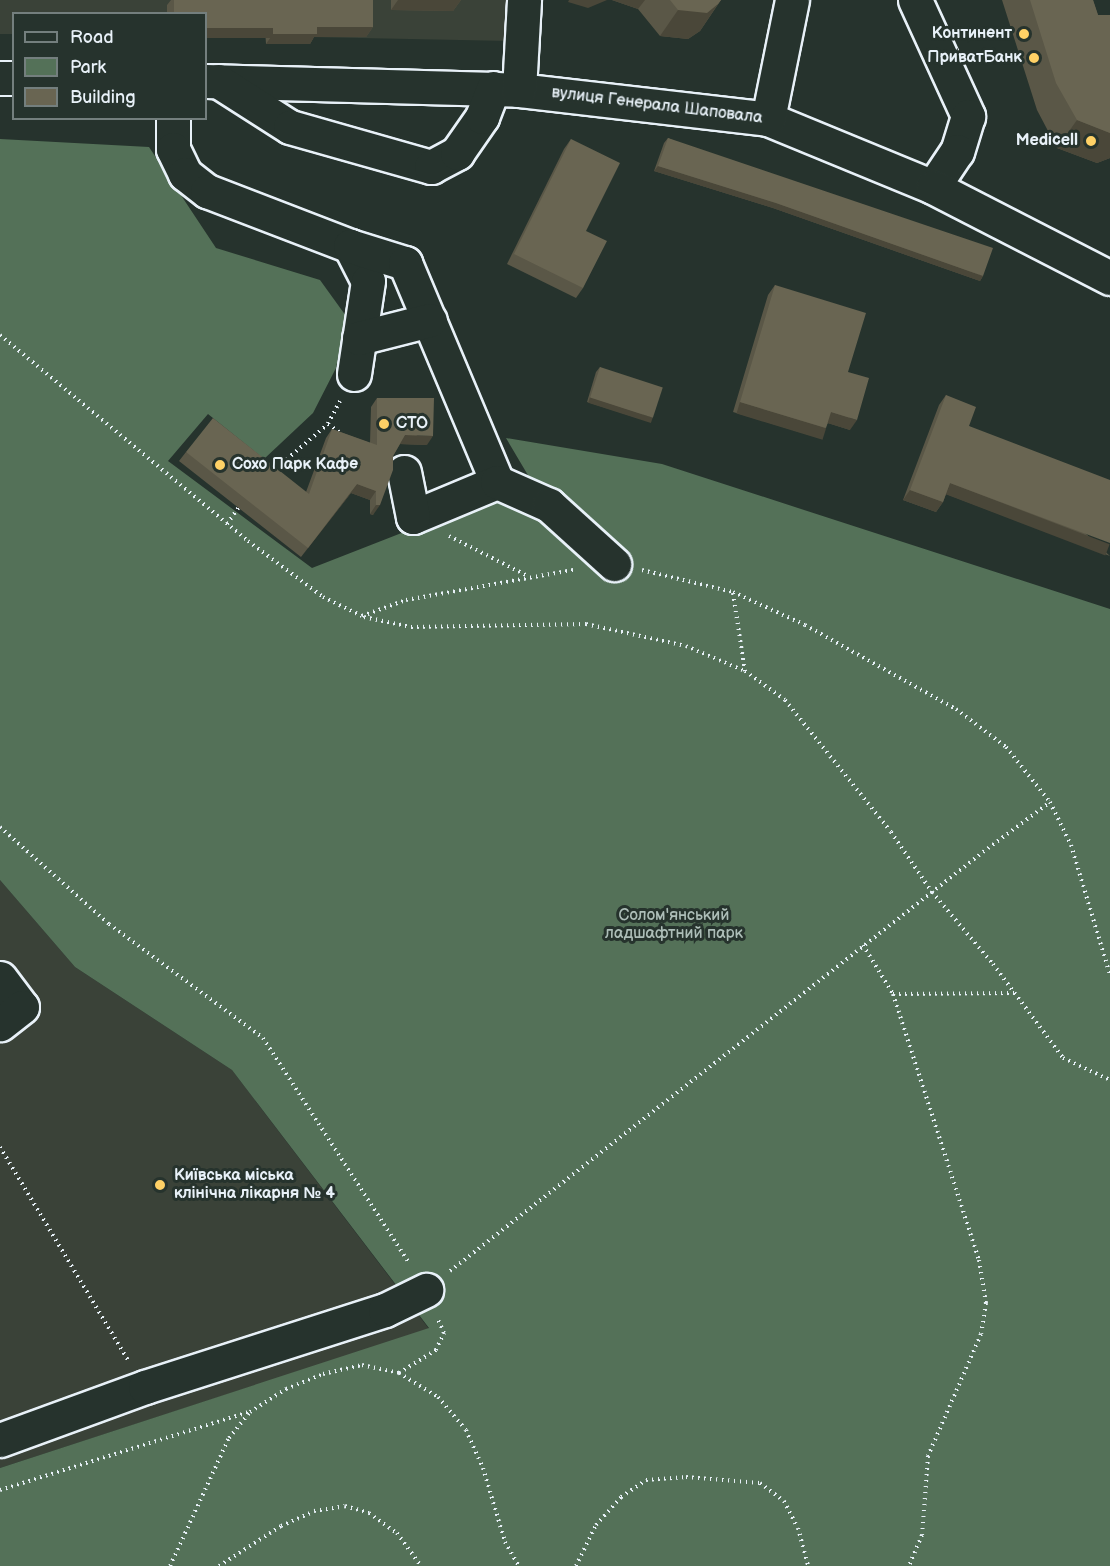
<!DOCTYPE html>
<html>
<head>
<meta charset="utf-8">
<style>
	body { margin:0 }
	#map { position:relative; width:1110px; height:1566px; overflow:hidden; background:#26332d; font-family:"Balsamiq Sans",sans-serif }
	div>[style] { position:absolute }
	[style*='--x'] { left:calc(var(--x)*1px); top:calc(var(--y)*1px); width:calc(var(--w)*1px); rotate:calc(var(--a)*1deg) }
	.built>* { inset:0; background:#3a4238 }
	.green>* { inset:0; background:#547158 }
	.path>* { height:4px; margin-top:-2px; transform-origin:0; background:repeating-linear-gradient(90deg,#e8f1f8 0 1.5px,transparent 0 6px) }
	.roads { filter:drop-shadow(2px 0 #e8f1f8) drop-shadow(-2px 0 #e8f1f8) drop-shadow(0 2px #e8f1f8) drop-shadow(0 -2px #e8f1f8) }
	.minor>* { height:33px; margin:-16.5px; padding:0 16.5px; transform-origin:16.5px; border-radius:16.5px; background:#26332d }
	.wall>* { inset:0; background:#5a5747 }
	.shaded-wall>* { inset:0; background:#4a4739; transform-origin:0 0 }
	.building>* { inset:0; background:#696552; transform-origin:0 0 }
	.dots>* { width:16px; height:16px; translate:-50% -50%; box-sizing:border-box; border:3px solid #26332d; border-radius:50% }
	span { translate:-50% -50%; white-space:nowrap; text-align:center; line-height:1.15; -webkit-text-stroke:6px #26332d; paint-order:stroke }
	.poi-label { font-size:16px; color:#e8f1f8; font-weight:700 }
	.right { translate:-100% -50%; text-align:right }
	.left { translate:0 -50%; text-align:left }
	.street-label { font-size:16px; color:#e8f1f8 }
	.park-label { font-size:16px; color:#adbeb8 }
	.legend { position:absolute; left:12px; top:12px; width:195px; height:108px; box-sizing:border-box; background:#26332d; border:2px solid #747f7e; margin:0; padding:8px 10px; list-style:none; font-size:18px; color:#e8f1f8 }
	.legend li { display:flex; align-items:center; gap:12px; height:30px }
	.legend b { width:30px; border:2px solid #747f7e }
</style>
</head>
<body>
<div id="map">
	<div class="built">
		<i style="clip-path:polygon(0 0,510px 0,510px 41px,310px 37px,310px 44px,266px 44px,265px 38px,206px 38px,206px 14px,14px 14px,13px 34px,0 34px)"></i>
		<i style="clip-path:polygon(0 880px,75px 967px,232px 1070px,429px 1329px,0 1468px)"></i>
	</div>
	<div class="green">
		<i style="clip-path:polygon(0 139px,149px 147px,216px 248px,320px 280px,346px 316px,336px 368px,313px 413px,264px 459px,208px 414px,168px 461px,312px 568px,532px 482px,506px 438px,662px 464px,1110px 609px,1110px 1566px,0 1566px,0 1468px,429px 1328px,232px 1070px,75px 967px,0 880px)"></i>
	</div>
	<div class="path">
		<i style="--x:0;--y:335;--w:322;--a:39.7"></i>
		<i style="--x:248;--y:541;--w:94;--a:36.7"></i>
		<i style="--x:323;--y:597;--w:43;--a:26"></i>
		<i style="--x:362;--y:616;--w:47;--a:-20"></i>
		<i style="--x:406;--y:600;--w:170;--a:-10.2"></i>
		<i style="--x:340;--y:401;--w:26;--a:118"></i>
		<i style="--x:328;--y:424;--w:17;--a:36"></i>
		<i style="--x:273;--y:471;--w:72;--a:-40.5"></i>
		<i style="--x:227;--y:524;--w:24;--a:-55"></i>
		<i style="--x:449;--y:536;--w:89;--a:26.9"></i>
		<i style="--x:642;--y:570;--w:94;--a:13.6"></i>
		<i style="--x:733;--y:592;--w:79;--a:24.6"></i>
		<i style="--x:805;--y:625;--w:173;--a:29.1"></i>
		<i style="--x:956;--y:709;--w:63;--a:37.2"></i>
		<i style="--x:1006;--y:747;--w:70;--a:51.3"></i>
		<i style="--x:1050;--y:802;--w:48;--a:64"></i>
		<i style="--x:1071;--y:845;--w:136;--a:73.3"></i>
		<i style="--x:733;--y:593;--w:79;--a:81.3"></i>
		<i style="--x:364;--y:617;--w:48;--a:12"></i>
		<i style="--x:411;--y:627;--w:175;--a:-1"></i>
		<i style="--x:586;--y:624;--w:102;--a:12.4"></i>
		<i style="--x:686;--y:646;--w:64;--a:23"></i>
		<i style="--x:745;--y:671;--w:49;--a:35.9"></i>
		<i style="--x:785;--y:700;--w:169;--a:51.2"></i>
		<i style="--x:891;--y:832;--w:73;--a:55.7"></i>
		<i style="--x:932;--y:892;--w:94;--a:49.7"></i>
		<i style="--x:993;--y:964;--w:117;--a:53.3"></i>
		<i style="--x:1063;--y:1058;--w:52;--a:25.1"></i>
		<i style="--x:0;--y:827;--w:146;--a:41.7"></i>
		<i style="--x:109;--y:924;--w:192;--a:36.5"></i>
		<i style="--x:263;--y:1038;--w:268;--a:57"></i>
		<i style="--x:863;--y:945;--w:57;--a:58.5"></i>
		<i style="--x:893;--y:994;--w:280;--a:72.1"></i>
		<i style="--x:979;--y:1260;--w:44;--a:80.8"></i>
		<i style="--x:986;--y:1303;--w:31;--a:99"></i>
		<i style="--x:981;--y:1334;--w:133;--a:113.5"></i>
		<i style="--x:928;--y:1456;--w:79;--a:94.3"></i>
		<i style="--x:922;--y:1535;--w:34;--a:113"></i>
		<i style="--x:893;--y:994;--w:121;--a:-0.5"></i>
		<i style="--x:0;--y:1147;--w:249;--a:59"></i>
		<i style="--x:450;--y:1271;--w:678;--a:-38.17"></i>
		<i style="--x:983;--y:852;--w:84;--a:-36.7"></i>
		<i style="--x:399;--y:1373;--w:44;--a:-31.9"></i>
		<i style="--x:436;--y:1350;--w:19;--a:-65"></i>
		<i style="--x:444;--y:1333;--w:17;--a:-114"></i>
		<i style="--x:0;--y:1490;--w:261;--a:-17.4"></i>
		<i style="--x:170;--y:1566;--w:141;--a:-65.3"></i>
		<i style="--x:229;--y:1438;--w:33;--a:-51"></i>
		<i style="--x:250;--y:1412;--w:43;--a:-32.6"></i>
		<i style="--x:286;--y:1389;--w:40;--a:-22"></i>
		<i style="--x:323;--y:1374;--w:40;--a:-13"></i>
		<i style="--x:362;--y:1365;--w:38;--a:12"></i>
		<i style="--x:399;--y:1373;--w:46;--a:31.6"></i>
		<i style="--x:438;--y:1397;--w:43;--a:49.7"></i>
		<i style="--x:466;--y:1430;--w:42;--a:65.9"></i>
		<i style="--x:483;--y:1468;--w:77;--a:73.4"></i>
		<i style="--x:505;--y:1542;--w:28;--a:60"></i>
		<i style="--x:219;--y:1566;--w:74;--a:-32.8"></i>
		<i style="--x:281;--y:1526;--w:36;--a:-24"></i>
		<i style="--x:314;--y:1511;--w:31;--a:-9"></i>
		<i style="--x:345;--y:1506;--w:25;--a:16"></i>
		<i style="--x:369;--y:1513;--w:34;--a:36"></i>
		<i style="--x:397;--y:1533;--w:41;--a:54"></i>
		<i style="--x:576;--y:1566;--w:46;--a:-64"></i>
		<i style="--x:596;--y:1525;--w:38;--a:-48"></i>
		<i style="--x:621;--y:1497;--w:30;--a:-34"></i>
		<i style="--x:646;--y:1480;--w:40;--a:-4.3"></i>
		<i style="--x:686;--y:1477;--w:74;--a:4.6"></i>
		<i style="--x:760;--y:1483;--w:30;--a:37"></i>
		<i style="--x:784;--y:1501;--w:30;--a:63"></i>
		<i style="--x:798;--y:1528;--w:39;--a:75"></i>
	</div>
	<div class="roads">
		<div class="minor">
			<i style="--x:915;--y:0;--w:128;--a:65.4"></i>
			<i style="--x:968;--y:116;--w:37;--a:107"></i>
			<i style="--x:957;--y:151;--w:43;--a:123.7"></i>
			<i style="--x:0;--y:78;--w:14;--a:0"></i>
			<i style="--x:206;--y:81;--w:313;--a:1.6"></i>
			<i style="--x:519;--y:90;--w:251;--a:6.6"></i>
			<i style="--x:768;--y:119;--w:178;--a:22.4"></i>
			<i style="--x:933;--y:187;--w:199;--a:27.2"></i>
			<i style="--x:218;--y:81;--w:85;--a:32.6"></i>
			<i style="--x:290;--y:127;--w:147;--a:15.8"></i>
			<i style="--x:431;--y:167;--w:30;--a:-28"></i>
			<i style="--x:457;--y:153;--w:44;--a:-55.2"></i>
			<i style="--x:482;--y:117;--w:31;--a:-69"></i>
			<i style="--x:519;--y:90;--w:90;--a:-86.8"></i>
			<i style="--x:173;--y:118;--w:31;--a:90"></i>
			<i style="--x:173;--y:149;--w:28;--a:64"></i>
			<i style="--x:185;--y:174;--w:28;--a:38"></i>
			<i style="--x:207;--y:191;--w:153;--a:21"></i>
			<i style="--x:350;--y:246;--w:39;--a:63"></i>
			<i style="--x:368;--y:281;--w:94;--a:98.6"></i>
			<i style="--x:768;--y:119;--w:121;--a:-78.6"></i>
			<i style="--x:350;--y:246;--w:58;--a:17.2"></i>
			<i style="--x:405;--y:263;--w:238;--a:67.2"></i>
			<i style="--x:497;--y:482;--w:91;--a:157.4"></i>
			<i style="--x:413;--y:517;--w:46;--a:-101.3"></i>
			<i style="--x:359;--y:338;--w:73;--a:-14.2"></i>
			<i style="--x:497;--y:482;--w:57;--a:23.9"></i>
			<i style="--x:549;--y:505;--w:88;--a:42.2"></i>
			<i style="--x:0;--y:978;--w:36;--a:53"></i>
			<i style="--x:22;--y:1007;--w:28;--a:142"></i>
			<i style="--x:0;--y:1440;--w:154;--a:-20.1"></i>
			<i style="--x:145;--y:1387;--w:252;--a:-17.8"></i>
			<i style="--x:385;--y:1310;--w:46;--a:-26"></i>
		</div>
	</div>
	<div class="wall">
		<i style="clip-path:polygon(171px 0,174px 0,373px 27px,366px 37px,314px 37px,310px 44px,266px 44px,266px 38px,206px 14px,167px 14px,167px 5px)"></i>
		<i style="clip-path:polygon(391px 0,461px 0,453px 11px,391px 10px)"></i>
		<i style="clip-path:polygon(612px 0,721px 0,700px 31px,688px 39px,660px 36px,638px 9px)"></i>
		<i style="clip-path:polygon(1002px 0,1093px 0,1098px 15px,1110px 15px,1110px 158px,1097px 163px,1057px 148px,1037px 110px)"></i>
		<i style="clip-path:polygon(668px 138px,983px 276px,980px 281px,773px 208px,654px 171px,664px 143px)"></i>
		<i style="clip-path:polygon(571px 139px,586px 231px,583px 288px,576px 298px,507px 264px,564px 149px)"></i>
		<i style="clip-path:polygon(775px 285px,848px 372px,850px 430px,828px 423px,819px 438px,733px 412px,768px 295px)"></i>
		<i style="clip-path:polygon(600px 367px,650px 422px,587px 402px,596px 372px)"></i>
		<i style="clip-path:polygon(946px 395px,969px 426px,1110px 556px,946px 494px,943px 502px,936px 512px,903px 500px,939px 405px)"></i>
		<i style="clip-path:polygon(377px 398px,427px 445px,400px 444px,393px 456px,373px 515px,370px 514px,370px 500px,351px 493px,301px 557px,179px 461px,186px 452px,306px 492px,326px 438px,332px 429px,370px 443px,371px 407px)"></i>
	</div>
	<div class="shaded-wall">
		<i style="clip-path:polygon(398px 0,461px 0,453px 11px,391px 10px)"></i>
		<i style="clip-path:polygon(569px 0,607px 0,588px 8px,568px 2px)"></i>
		<i style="clip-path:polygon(612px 0,645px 0,638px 9px)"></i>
		<i style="clip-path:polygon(718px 4px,700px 31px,688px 39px,660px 36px,678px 10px)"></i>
		<i style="clip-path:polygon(317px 27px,373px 27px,366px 37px,314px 37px,310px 44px,266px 44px,273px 34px)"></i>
		<i style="left:206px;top:28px;width:67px;height:10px"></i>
		<i style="clip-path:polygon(1077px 120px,1110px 133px,1110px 158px,1097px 163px,1057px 148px)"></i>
		<i style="clip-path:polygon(658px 166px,776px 203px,983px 276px,980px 281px,773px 208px,654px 171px)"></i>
		<i style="left:590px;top:397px;width:66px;height:6px;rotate:18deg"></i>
		<i style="left:740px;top:402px;width:90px;height:12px;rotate:17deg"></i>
		<i style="clip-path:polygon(831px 412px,857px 420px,850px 430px,824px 422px)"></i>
		<i style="clip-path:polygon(405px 435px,433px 436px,427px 445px,399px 444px)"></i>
		<i style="left:950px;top:483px;width:171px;height:12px;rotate:21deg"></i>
		<i style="clip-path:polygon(357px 484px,376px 491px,370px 500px,351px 493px,301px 557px)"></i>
		<i style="clip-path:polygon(910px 490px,943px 502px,936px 512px,903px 500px)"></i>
		<i style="clip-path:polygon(376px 505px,380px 505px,373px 515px,370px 514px)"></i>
	</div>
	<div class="building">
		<i style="clip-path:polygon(174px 0,373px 0,373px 27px,317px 27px,317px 34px,273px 34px,273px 28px,206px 28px,206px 14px,174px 14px)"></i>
		<i style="clip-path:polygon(670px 0,721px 0,718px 4px,707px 13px,678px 10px)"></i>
		<i style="clip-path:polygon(1030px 0,1093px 0,1098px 15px,1110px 15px,1110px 133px,1077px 120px,1056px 83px)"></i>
		<i style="clip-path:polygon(668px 138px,993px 248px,983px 276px,776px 203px,658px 166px)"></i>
		<i style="clip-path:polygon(571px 139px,620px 163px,586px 231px,607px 241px,583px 288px,514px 254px)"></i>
		<i style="clip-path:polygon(775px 285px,866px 313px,848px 372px,869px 378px,857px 420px,831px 412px,826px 428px,740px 402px)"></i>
		<i style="left:600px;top:367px;width:66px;height:32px;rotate:18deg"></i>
		<i style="clip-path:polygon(946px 395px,976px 407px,969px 426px,1110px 480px,1110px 543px,950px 483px,943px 502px,910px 490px)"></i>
		<i style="clip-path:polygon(377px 398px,434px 398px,433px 436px,405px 435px,393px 456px,393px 470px,380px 505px,376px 505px,376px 491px,357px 484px,308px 548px,186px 452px,213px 418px,309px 494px,332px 429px,377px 445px)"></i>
	</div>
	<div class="dots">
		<i style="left:1024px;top:34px;background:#ffd166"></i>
		<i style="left:1034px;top:58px;background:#ffd166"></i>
		<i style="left:1091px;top:141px;background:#ffd166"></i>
		<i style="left:384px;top:424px;background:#ffd166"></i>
		<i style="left:220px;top:465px;background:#ffd166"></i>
		<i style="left:160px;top:1185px;background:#ffd166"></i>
	</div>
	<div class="poi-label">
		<span class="right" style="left:1012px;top:34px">Континент</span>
		<span class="right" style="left:1022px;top:58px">ПриватБанк</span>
		<span class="right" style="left:1078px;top:141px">Medicell</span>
		<span class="left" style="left:396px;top:424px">СТО</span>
		<span class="left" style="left:232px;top:465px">Сохо Парк Кафе</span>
		<span class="left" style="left:174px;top:1185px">Київська міська<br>клінічна лікарня № 4</span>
	</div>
	<div class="street-label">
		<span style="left:657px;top:106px;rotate:7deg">вулиця Генерала Шаповала</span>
	</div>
	<div class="park-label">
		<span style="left:674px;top:925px">Солом'янський<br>ладшафтний парк</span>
	</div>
	<ul class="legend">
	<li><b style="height:8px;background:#26332d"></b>Road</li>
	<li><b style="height:16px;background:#547158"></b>Park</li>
	<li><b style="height:16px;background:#696552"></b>Building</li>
	</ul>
</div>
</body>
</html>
